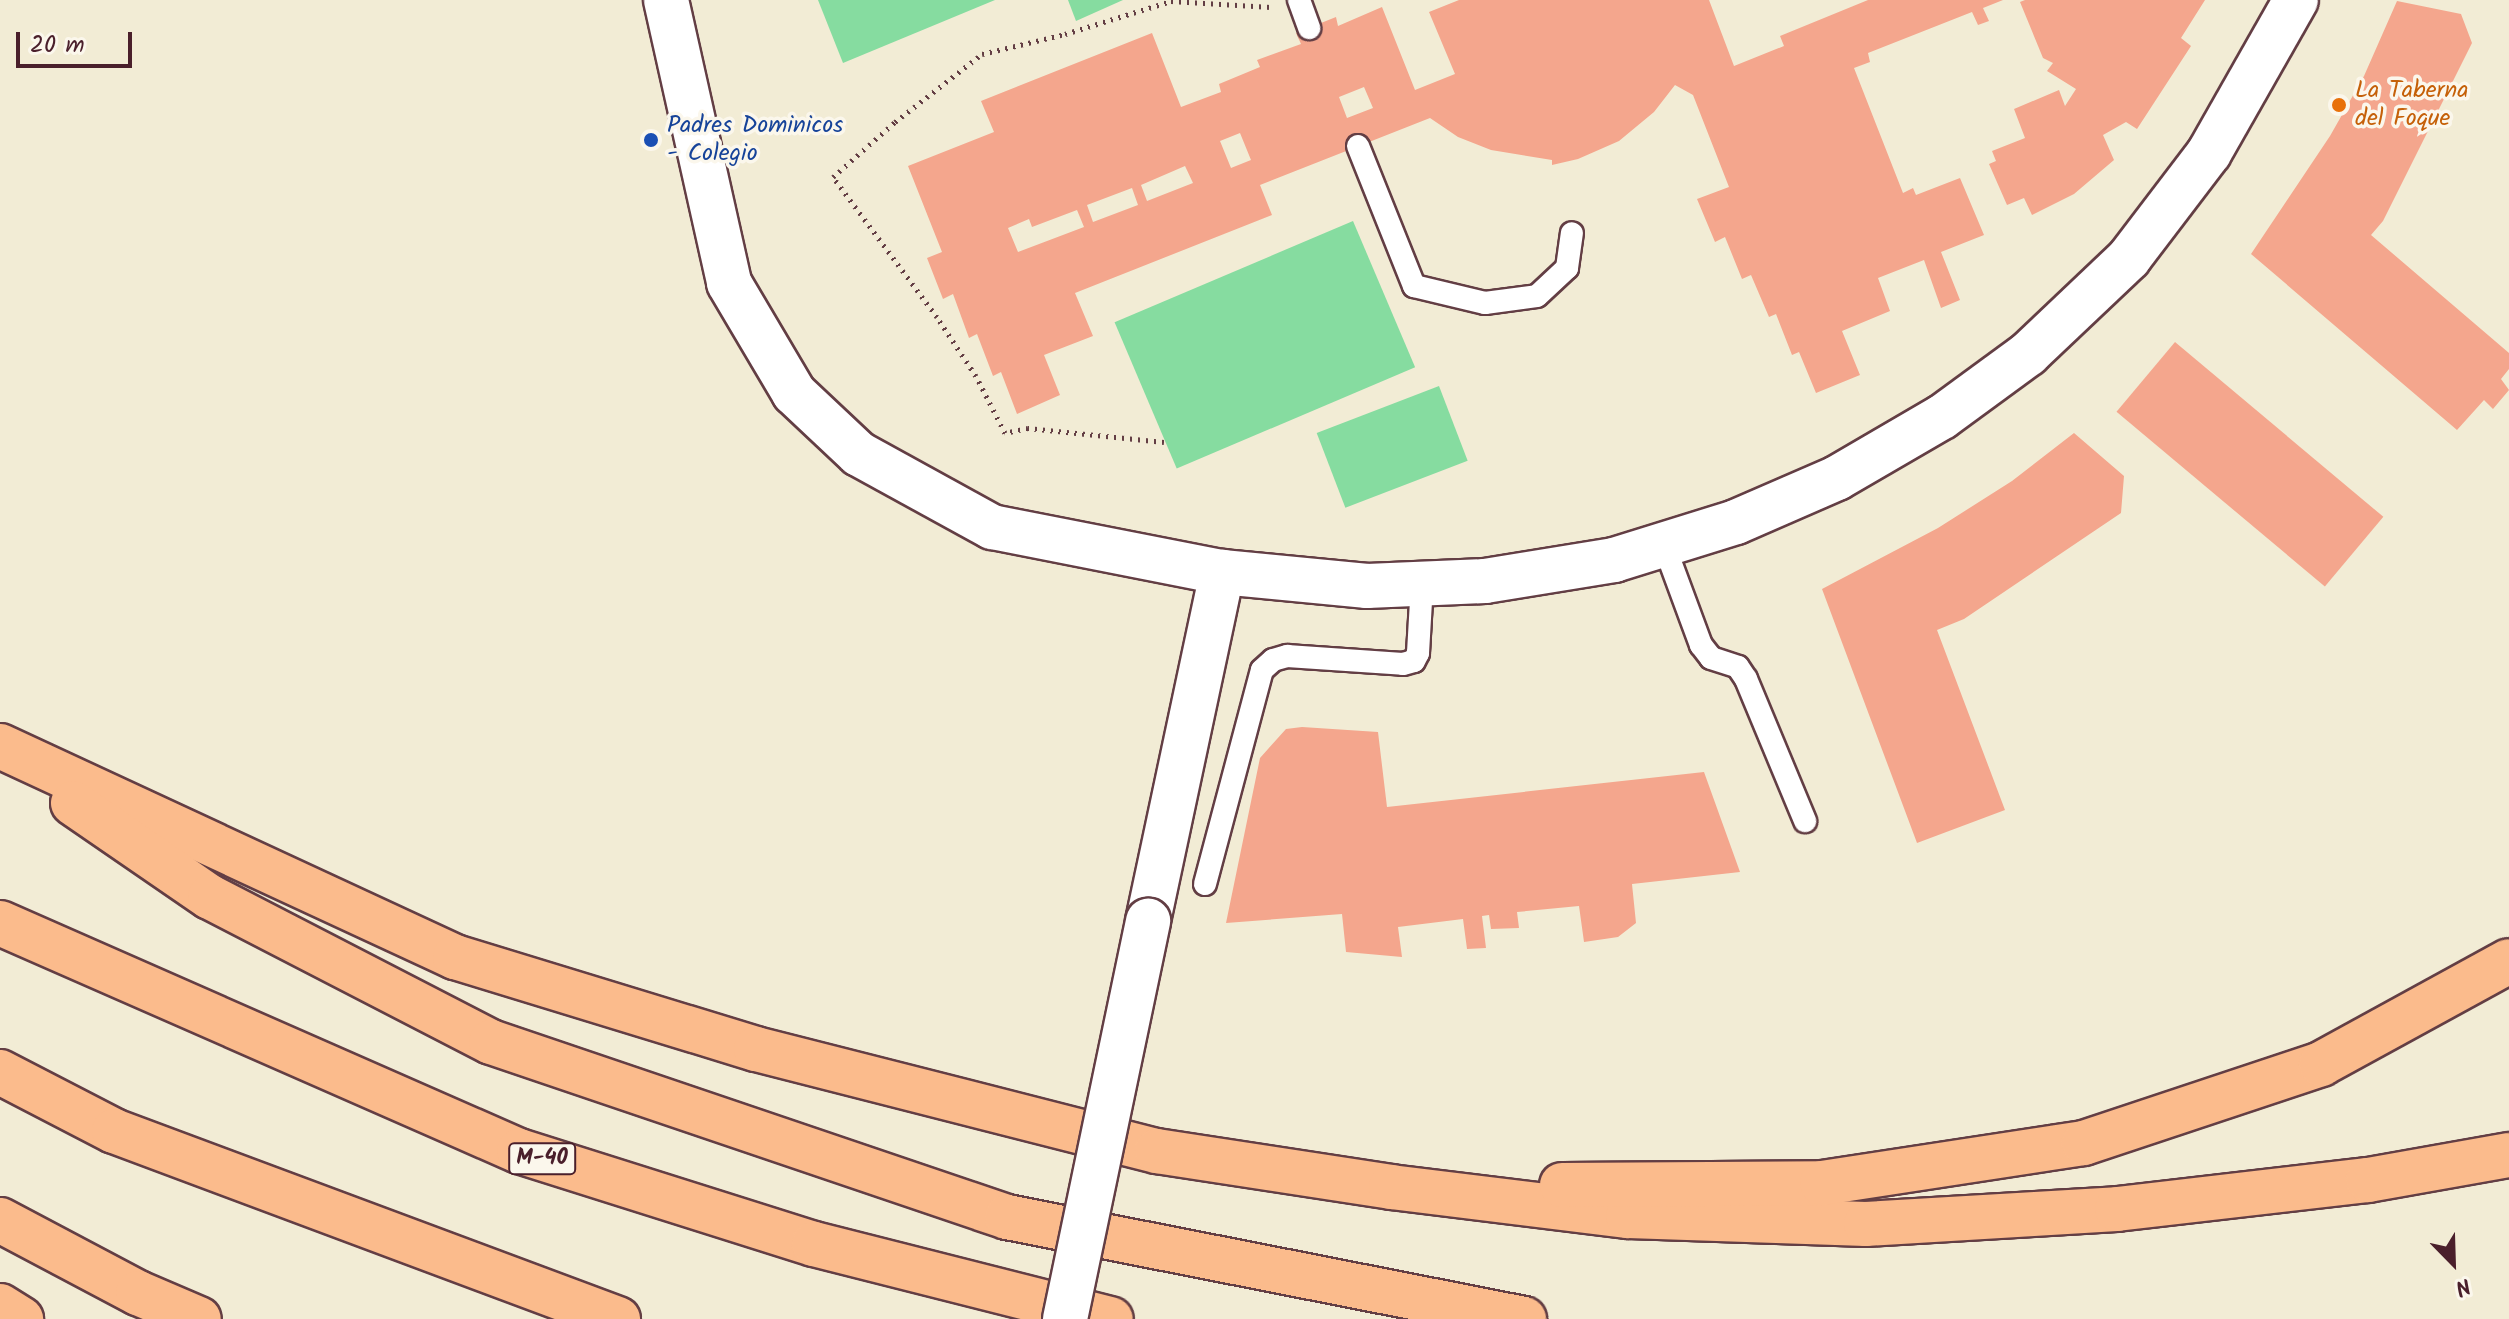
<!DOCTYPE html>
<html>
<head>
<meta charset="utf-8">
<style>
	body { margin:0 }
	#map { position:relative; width:2509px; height:1319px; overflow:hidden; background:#f2ecd5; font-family:Kalam,sans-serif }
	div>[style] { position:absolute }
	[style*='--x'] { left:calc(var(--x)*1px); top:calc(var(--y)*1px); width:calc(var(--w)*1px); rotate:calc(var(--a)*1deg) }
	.green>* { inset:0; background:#86dca0; transform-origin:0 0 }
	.building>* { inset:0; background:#f4a68d; transform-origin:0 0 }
	.path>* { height:5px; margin-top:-2.5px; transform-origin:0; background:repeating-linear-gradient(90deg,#633e44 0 2px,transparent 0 8px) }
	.roads { filter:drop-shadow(2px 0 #633e44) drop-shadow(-2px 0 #633e44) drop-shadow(0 2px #633e44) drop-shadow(0 -2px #633e44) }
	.service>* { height:22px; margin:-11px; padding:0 11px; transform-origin:11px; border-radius:11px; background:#fff }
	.minor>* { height:44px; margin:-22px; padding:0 22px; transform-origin:22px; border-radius:22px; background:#fff }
	.motorway>* { height:44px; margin:-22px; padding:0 22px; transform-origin:22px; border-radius:22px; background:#fbbb8c }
	.bridges { filter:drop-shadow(2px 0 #633e44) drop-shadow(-2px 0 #633e44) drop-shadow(0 2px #633e44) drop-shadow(0 -2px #633e44) }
	.minor-bridge>* { height:44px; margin:-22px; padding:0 22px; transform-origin:22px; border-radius:22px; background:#fff }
	.dots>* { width:22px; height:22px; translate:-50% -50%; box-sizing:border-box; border:4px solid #fbf7ec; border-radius:50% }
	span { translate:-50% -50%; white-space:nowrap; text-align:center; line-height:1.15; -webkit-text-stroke:7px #fbf7ec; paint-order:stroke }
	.shield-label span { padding:2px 6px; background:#fbf7ec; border:2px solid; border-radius:6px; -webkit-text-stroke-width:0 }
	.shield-label { font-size:22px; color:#4a1f2b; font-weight:700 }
	.food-label { font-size:24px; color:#c56008 }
	.left { translate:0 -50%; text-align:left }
	.transit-label { font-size:24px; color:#164399 }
	.north { position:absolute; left:2413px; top:1223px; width:80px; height:80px; -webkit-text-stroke:6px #fbf7ec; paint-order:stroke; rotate:157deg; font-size:22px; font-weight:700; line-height:32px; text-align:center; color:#4a1f2b }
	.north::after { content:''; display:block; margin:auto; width:28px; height:36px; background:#4a1f2b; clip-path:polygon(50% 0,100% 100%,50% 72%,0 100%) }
	.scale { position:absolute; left:16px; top:32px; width:116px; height:36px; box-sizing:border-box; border:4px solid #4a1f2b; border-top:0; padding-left:10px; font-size:24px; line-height:28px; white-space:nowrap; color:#4a1f2b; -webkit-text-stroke:6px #fbf7ec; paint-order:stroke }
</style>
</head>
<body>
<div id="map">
	<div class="green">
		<i style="clip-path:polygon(818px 0,995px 0,843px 63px)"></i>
		<i style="clip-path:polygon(1068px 0,1123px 0,1076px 21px)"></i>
		<i style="left:1353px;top:221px;width:159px;height:259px;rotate:67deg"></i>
		<i style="left:1439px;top:386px;width:80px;height:131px;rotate:69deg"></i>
	</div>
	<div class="building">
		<i style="clip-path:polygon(evenodd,1459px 0,1709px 0,1734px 66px,1784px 46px,1780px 36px,1868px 0,2003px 0,1983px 8px,1989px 21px,1978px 25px,1972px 12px,1868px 53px,1870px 62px,1854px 68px,1903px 193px,1913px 188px,1916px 195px,1960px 178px,1984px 235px,1941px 252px,1960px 300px,1941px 308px,1924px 260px,1878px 278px,1890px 311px,1842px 331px,1860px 375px,1816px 393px,1799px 352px,1792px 355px,1776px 314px,1769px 317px,1751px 275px,1742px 279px,1725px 237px,1715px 242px,1697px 199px,1729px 187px,1693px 95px,1675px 85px,1654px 112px,1619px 141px,1578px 159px,1552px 165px,1552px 160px,1491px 150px,1458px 137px,1430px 118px,1260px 185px,1272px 215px,1075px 293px,1093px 336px,1044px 355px,1060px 395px,1017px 414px,1001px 372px,993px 376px,977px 334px,969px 338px,953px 294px,943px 299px,927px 258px,942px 252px,908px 166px,994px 132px,981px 101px,1152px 33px,1181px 107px,1221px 92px,1219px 84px,1260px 67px,1257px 60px,1301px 44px,1296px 33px,1336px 17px,1338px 26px,1382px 7px,1415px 90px,1455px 74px,1429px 12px,1459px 0,1364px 87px,1373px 108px,1347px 118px,1339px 97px,1364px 87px,1459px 0,1240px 133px,1251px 160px,1231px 168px,1220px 141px,1240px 133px,1459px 0,1185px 166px,1193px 183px,1147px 201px,1141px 185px,1185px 166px,1459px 0,1132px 188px,1138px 205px,1093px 222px,1087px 205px,1132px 188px,1459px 0,1077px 210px,1084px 227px,1018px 252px,1008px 228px,1029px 219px,1032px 227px,1077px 210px)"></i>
		<i style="clip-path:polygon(2025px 0,2205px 0,2181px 38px,2191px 46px,2137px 129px,2126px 122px,2103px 135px,2114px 160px,2074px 194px,2032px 215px,2024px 198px,2007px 205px,1989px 164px,1996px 161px,1992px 151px,2025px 138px,2014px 109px,2059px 90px,2065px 106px,2076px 89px,2047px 71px,2053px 63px,2043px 58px,2020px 2px)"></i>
		<i style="clip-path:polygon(2397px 1px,2461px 14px,2472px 43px,2383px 221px,2371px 235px,2509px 353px,2509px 369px,2501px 379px,2509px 390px,2493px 409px,2484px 400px,2457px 430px,2251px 254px,2330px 136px,2364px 76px)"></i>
		<i style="left:2175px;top:342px;width:272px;height:91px;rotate:40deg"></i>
		<i style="clip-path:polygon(2074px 433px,2124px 476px,2121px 513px,1964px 619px,1937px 630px,2005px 810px,1917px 843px,1822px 589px,1938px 528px,2012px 481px)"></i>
		<i style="clip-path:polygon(1302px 727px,1378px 732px,1387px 807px,1704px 772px,1740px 872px,1632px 884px,1636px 923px,1618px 937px,1584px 942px,1579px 906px,1517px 912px,1519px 928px,1491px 929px,1489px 915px,1482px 916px,1486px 948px,1467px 949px,1463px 919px,1398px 927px,1402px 957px,1346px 952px,1342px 914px,1226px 923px,1260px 758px,1286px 729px)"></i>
	</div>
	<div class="path">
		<i style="--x:1164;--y:442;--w:137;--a:-174.1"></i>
		<i style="--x:1028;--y:428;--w:24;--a:168"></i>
		<i style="--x:1005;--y:433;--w:64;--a:-117"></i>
		<i style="--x:976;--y:376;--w:71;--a:-123.5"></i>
		<i style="--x:937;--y:317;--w:174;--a:-126.6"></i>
		<i style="--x:833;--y:177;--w:83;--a:-41.6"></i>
		<i style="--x:895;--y:122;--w:110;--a:-38"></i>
		<i style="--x:982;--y:54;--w:85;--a:-13.5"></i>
		<i style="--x:1065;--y:34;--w:111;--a:-17.3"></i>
		<i style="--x:1171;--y:1;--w:100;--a:3.4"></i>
	</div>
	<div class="roads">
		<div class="service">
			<i style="--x:1299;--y:0;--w:30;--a:70"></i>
			<i style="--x:1358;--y:146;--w:151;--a:68.2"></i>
			<i style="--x:1414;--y:286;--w:73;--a:13.5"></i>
			<i style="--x:1485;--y:303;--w:52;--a:-7.7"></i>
			<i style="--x:1537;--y:296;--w:41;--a:-43"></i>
			<i style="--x:1567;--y:268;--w:35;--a:-82"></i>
			<i style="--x:1664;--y:545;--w:107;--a:69.7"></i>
			<i style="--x:1701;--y:645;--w:16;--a:52"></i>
			<i style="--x:1711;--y:658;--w:28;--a:18"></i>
			<i style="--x:1738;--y:667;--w:14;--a:56"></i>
			<i style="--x:1746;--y:679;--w:154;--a:67.4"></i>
			<i style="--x:1205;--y:884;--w:221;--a:-75.1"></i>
			<i style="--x:1262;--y:670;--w:15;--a:-42"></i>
			<i style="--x:1273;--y:660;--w:15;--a:-16"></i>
			<i style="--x:1287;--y:656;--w:116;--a:3.9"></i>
			<i style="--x:1403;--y:664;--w:11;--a:-15"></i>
			<i style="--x:1414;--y:661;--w:9;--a:-63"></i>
			<i style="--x:1418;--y:653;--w:69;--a:-86.7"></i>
		</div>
		<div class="minor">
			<i style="--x:666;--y:0;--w:290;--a:77.4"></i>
			<i style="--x:729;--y:283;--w:128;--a:59.4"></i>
			<i style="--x:794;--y:393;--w:89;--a:43.2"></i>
			<i style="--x:859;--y:454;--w:152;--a:28.8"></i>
			<i style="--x:992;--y:527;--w:234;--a:11.1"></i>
			<i style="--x:1222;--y:572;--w:146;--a:5.5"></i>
			<i style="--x:1367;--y:586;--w:118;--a:-2.4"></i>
			<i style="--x:1485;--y:581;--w:131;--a:-9.2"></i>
			<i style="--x:1614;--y:560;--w:128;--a:-17.3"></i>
			<i style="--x:1736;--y:522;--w:110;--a:-23.5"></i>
			<i style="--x:1837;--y:478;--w:121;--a:-30.2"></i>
			<i style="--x:1942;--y:417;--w:107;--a:-36.2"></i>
			<i style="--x:2028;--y:354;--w:139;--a:-43.5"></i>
			<i style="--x:2129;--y:258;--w:132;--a:-52.7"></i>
			<i style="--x:2209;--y:153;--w:176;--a:-60.4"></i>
			<i style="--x:1148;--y:921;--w:357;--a:-78"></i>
		</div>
		<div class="motorway">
			<i style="--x:0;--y:746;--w:502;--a:24.88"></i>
			<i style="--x:455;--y:957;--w:315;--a:17"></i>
			<i style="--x:756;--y:1049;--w:414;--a:14.3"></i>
			<i style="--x:1157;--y:1151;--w:237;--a:8.7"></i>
			<i style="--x:1391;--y:1187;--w:239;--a:7"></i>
			<i style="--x:1628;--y:1216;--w:238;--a:1.9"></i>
			<i style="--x:1866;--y:1224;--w:251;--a:-3.4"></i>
			<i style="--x:2117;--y:1209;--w:253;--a:-6.6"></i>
			<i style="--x:2368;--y:1180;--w:143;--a:-10.1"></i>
			<i style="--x:73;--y:803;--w:166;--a:34.5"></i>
			<i style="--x:210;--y:897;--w:316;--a:27.3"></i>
			<i style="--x:491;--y:1042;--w:545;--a:18.73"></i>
			<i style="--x:1007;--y:1217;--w:527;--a:11.16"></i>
			<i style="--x:0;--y:923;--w:567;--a:23.72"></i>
			<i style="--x:519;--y:1151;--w:309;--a:17.5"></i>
			<i style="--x:814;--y:1244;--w:306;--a:14.2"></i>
			<i style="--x:0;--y:1072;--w:128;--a:27.4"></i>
			<i style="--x:114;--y:1131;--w:538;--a:20.46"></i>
			<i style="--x:1562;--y:1185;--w:260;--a:-0.4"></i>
			<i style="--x:1822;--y:1183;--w:265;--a:-8.7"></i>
			<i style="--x:2084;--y:1143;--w:250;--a:-18.4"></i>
			<i style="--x:2321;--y:1064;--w:214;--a:-28.7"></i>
			<i style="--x:0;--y:1220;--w:156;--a:27.9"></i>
			<i style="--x:138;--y:1293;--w:66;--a:23.1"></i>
			<i style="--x:0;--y:1306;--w:25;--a:32"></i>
		</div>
	</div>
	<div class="bridges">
		<div class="minor-bridge">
			<i style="--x:1065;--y:1319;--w:407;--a:-78.2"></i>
		</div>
	</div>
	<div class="dots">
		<i style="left:2339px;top:105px;background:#e8710a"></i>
		<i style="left:651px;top:140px;background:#1a4fb4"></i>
	</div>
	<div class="shield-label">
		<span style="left:542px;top:1159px">M-40</span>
	</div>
	<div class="food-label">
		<span class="left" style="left:2355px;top:105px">La Taberna<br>del Foque</span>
	</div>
	<div class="transit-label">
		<span class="left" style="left:667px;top:140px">Padres Dominicos<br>- Colegio</span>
	</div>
	<div class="north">N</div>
	<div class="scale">20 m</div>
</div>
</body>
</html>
